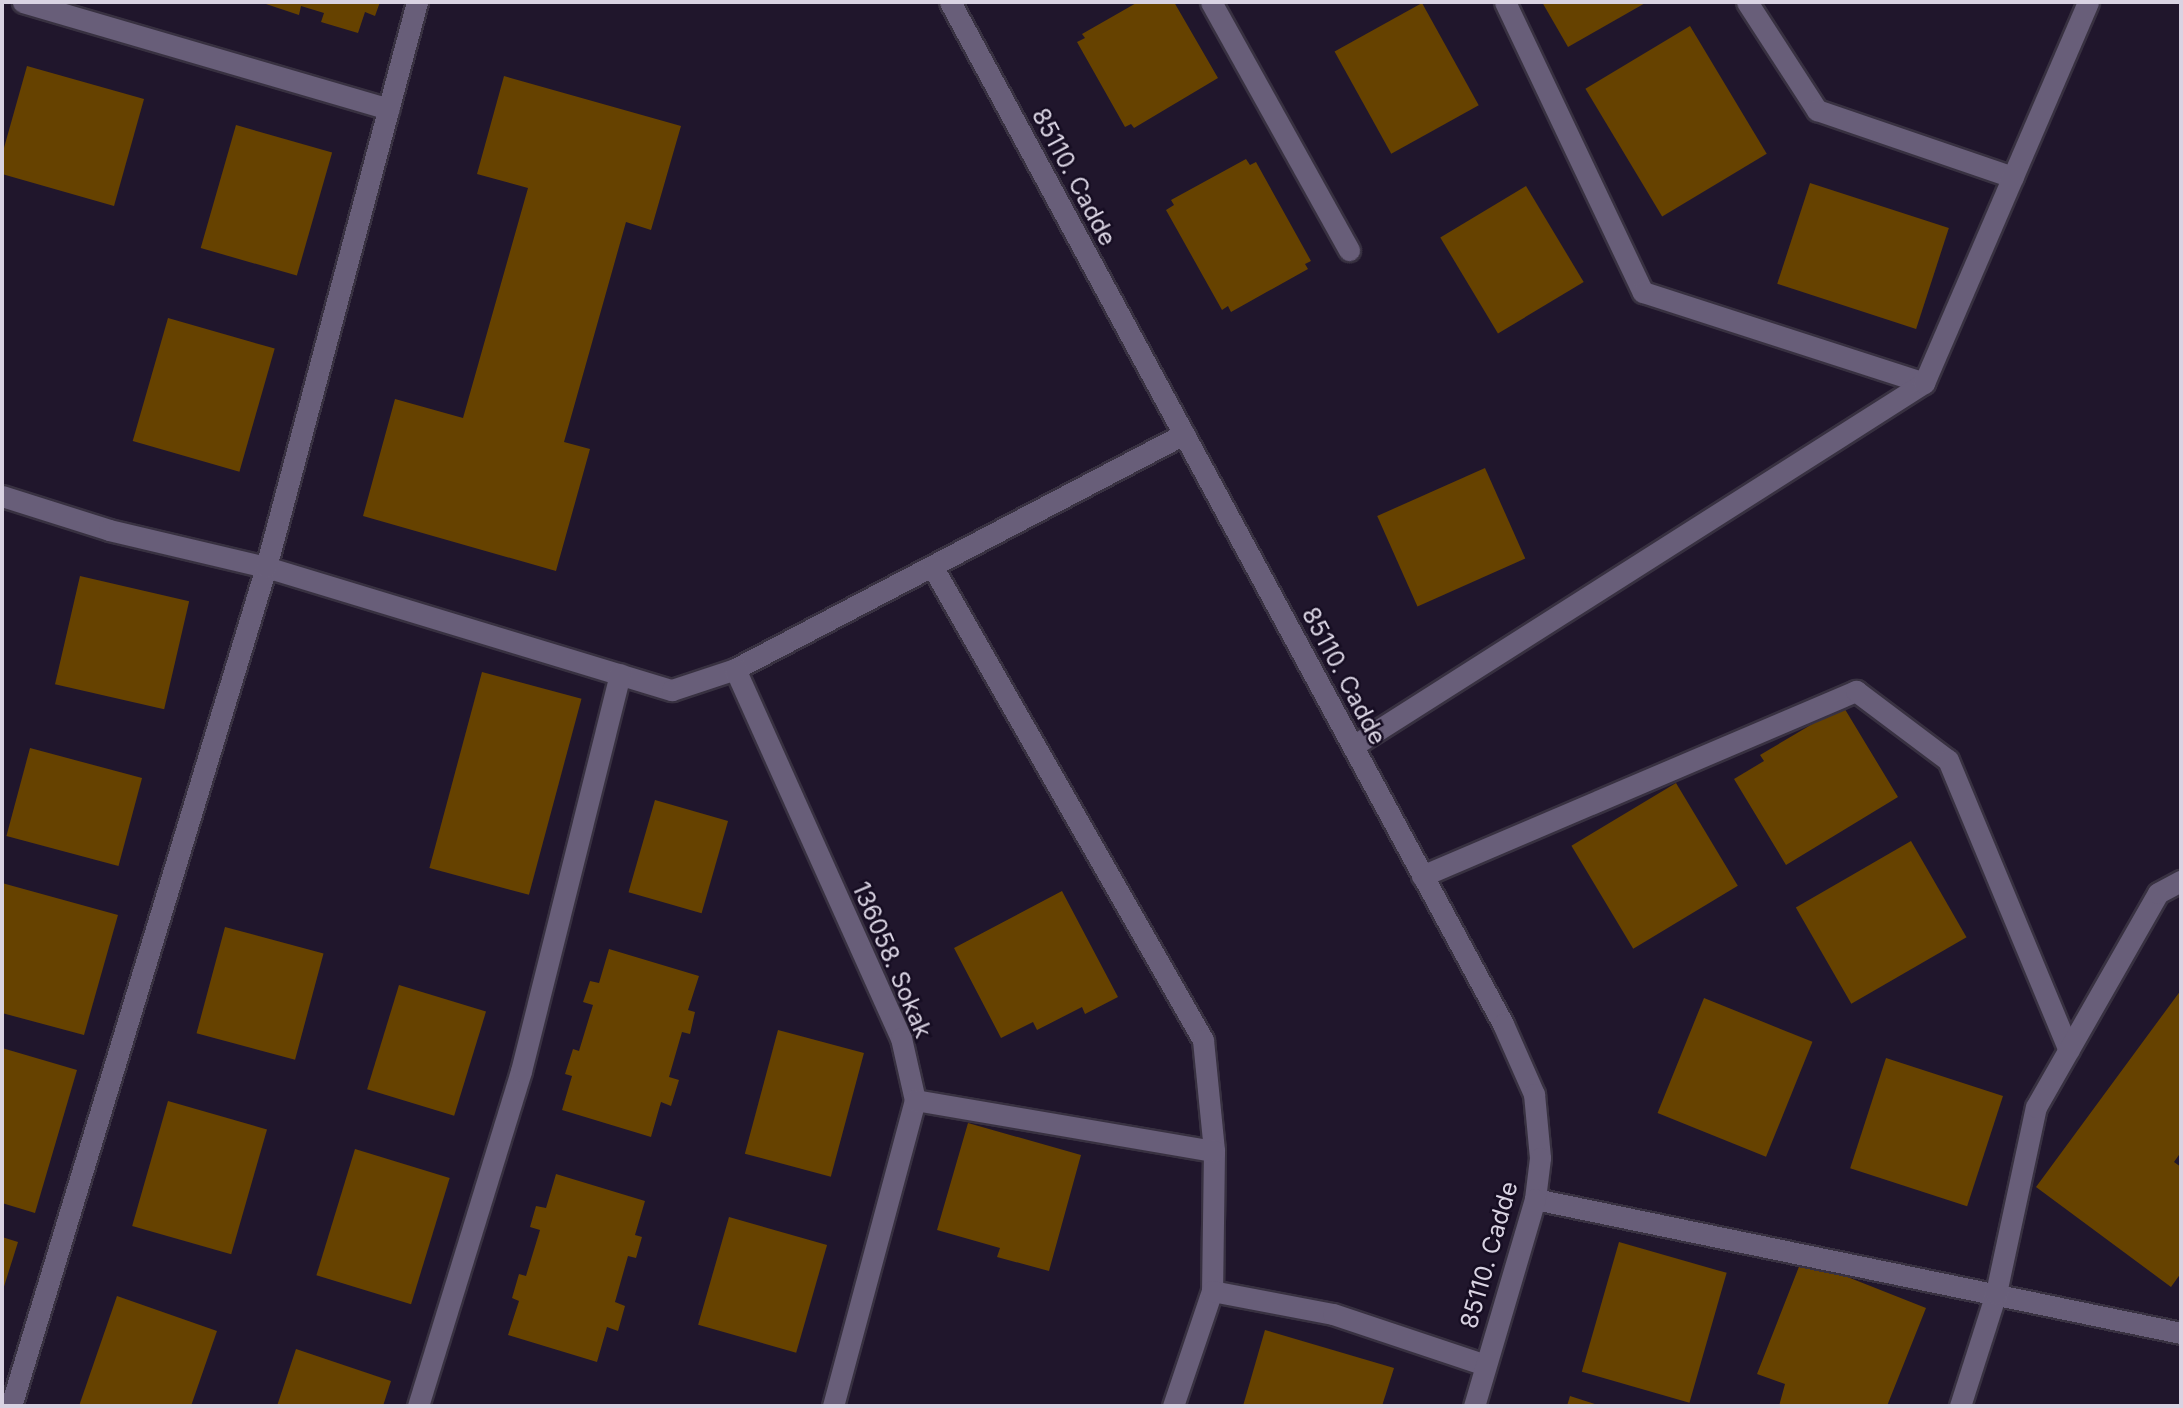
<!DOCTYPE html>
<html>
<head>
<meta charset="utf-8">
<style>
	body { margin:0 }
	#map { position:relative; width:2183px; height:1408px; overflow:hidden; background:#20162c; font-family:Inter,sans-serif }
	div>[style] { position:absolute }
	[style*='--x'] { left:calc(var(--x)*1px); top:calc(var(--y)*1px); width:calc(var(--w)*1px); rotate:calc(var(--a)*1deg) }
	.building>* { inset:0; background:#664200; transform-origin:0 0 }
	.roads { filter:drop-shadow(2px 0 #383141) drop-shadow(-2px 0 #383141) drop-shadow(0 2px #383141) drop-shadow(0 -2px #383141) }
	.lane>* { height:21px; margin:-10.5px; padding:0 10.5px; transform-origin:10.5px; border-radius:10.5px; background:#685e79 }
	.street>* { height:21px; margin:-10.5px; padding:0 10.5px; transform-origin:10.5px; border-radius:10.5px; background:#685e79 }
	.secondary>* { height:21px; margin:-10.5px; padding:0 10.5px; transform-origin:10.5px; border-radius:10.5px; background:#685e79 }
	span { translate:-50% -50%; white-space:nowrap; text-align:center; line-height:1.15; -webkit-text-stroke:5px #160d22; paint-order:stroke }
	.street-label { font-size:24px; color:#d9d3e2 }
	.frame { position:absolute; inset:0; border:4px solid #d9d3e2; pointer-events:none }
</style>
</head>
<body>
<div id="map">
	<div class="building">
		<i style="clip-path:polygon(260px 2px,380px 2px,375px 16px,365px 12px,358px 33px,321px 22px,324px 13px,301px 6px,299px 15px)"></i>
		<i style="clip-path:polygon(1138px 2px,1174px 2px,1218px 78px,1134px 128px,1131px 124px,1125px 127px,1077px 42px,1085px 38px,1082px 34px)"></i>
		<i style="clip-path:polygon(1542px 2px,1647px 2px,1568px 47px)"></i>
		<i style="left:1422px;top:3px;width:117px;height:100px;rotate:61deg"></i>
		<i style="left:1690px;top:26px;width:149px;height:122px;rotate:59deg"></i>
		<i style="clip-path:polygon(27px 66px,144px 99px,114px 206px,2px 174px,2px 155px)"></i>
		<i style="clip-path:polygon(504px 76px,681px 126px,651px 230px,626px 222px,564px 442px,590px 449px,556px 571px,363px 516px,395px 399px,463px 418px,528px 188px,477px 174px)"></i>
		<i style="left:236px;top:125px;width:100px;height:128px;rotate:16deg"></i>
		<i style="clip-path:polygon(1246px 159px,1250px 165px,1256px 162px,1311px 261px,1305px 264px,1308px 269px,1231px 312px,1228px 306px,1222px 310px,1166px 210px,1174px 205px,1171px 200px)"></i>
		<i style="left:1810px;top:183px;width:146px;height:106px;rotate:18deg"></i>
		<i style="left:1526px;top:186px;width:112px;height:100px;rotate:59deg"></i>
		<i style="left:168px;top:318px;width:111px;height:128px;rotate:16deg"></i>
		<i style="left:1485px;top:468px;width:99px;height:118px;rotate:66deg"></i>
		<i style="left:80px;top:576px;width:112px;height:111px;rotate:13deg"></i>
		<i style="left:482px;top:672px;width:103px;height:203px;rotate:15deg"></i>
		<i style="clip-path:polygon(1843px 706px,1898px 797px,1786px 865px,1734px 779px,1764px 761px,1760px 755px)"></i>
		<i style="left:30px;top:748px;width:116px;height:91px;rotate:15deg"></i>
		<i style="left:1676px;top:783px;width:120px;height:122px;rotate:59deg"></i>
		<i style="left:655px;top:800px;width:76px;height:96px;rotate:16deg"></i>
		<i style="left:1911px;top:841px;width:111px;height:133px;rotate:60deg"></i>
		<i style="clip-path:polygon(2px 883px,118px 915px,84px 1035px,2px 1013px)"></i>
		<i style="clip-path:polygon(1062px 891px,1118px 997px,1085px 1014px,1082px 1007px,1037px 1030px,1033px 1022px,1001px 1038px,954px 948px)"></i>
		<i style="left:225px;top:927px;width:102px;height:110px;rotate:15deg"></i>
		<i style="clip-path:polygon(609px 949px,699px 976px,688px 1010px,695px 1012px,690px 1034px,682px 1032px,669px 1077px,679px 1080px,671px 1106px,661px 1102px,651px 1137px,562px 1110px,572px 1076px,565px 1074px,573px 1049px,579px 1051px,593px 1005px,583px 1002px,590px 981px,599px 983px)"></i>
		<i style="left:399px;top:985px;width:91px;height:109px;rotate:17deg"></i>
		<i style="clip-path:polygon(2181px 990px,2181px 1152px,2174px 1162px,2181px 1167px,2181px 1273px,2171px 1287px,2036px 1187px)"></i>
		<i style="left:1704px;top:998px;width:117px;height:124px;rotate:22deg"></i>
		<i style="left:778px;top:1030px;width:89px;height:128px;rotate:15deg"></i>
		<i style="clip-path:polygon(2px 1048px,77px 1070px,35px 1213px,2px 1203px)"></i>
		<i style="left:1886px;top:1058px;width:123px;height:116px;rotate:18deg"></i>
		<i style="left:168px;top:1101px;width:103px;height:130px;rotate:16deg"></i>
		<i style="clip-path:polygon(968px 1123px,1081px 1155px,1049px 1271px,997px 1257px,1000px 1248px,937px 1230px)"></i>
		<i style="left:355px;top:1149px;width:99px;height:132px;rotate:17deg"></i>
		<i style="clip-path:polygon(556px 1174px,645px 1201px,635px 1235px,642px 1237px,636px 1258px,628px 1256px,615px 1302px,625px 1306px,618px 1331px,607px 1327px,597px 1362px,508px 1335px,519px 1301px,512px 1298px,519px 1274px,526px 1276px,540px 1230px,530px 1227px,536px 1206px,546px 1208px)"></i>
		<i style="left:729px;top:1217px;width:102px;height:112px;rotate:16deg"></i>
		<i style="clip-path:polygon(2px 1237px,18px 1242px,2px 1293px)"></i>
		<i style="left:1619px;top:1242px;width:112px;height:135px;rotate:16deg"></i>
		<i style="clip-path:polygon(1802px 1259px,1926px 1308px,1887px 1406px,1779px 1406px,1785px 1384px,1757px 1374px)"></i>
		<i style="clip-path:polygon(117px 1296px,217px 1331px,191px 1406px,79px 1406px)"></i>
		<i style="clip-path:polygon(1265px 1330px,1394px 1368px,1382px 1406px,1243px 1406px)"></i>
		<i style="clip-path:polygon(296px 1349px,391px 1381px,383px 1406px,277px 1406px)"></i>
		<i style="clip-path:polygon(1570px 1396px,1601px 1406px,1567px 1406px)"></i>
	</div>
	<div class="roads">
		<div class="lane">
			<i style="--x:1211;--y:2;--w:284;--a:60.9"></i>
		</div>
		<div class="street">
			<i style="--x:23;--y:2;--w:381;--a:16.3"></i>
			<i style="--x:1505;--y:2;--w:321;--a:64.6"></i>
			<i style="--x:1643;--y:292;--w:295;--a:17.9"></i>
			<i style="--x:1747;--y:2;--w:129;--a:57.1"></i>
			<i style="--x:1817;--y:110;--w:207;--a:18.9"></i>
			<i style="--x:2;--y:496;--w:112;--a:17.6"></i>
			<i style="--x:109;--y:530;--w:161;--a:13.3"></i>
			<i style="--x:266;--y:567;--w:424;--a:16.9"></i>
			<i style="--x:672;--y:690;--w:66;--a:-18.4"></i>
			<i style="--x:735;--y:669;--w:507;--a:-27.63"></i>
			<i style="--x:932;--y:566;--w:546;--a:60.24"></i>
			<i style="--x:1203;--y:1040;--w:112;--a:84.3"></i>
			<i style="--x:1214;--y:1151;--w:140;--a:90.8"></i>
			<i style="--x:735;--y:669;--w:405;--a:65.8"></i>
			<i style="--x:901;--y:1038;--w:64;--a:77.3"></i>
			<i style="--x:915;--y:1100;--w:317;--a:105"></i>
			<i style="--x:1353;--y:746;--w:677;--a:-32.45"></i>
			<i style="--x:1924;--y:383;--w:415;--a:-66.7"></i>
			<i style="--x:1422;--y:876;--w:472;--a:-23.1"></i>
			<i style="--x:1856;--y:691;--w:115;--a:36.9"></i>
			<i style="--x:1948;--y:760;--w:314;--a:67.4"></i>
			<i style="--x:915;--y:1100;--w:303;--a:9.7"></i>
			<i style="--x:1535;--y:1199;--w:660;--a:11.72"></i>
			<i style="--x:11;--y:1406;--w:877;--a:-73.09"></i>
			<i style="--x:266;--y:567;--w:585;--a:-75.04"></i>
			<i style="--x:418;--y:1406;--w:350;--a:-72.9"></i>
			<i style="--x:521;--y:1071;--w:409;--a:-76"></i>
			<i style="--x:1173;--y:1406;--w:121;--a:-71.3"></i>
			<i style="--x:1212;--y:1291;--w:123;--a:10.8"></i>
			<i style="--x:1333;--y:1314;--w:160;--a:18.5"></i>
			<i style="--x:1960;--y:1406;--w:119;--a:-72.3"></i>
			<i style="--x:1996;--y:1293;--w:190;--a:-77.9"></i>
			<i style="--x:2036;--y:1107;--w:246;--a:-60.3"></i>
			<i style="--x:2158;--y:893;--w:26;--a:-28"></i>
		</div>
		<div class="secondary">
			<i style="--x:950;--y:2;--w:1162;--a:61.58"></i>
			<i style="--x:1503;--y:1024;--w:77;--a:66.1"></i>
			<i style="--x:1534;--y:1094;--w:64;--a:84.6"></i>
			<i style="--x:1540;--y:1158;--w:41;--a:97"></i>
			<i style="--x:1535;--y:1199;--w:216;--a:106.4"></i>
		</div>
	</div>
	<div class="street-label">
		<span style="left:1074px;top:177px;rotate:62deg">85110. Cadde</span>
		<span style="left:1344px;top:676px;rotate:62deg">85110. Cadde</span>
		<span style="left:892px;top:960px;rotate:67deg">136058. Sokak</span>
		<span style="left:1489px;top:1255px;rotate:-74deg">85110. Cadde</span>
	</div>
	<div class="frame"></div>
</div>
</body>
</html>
